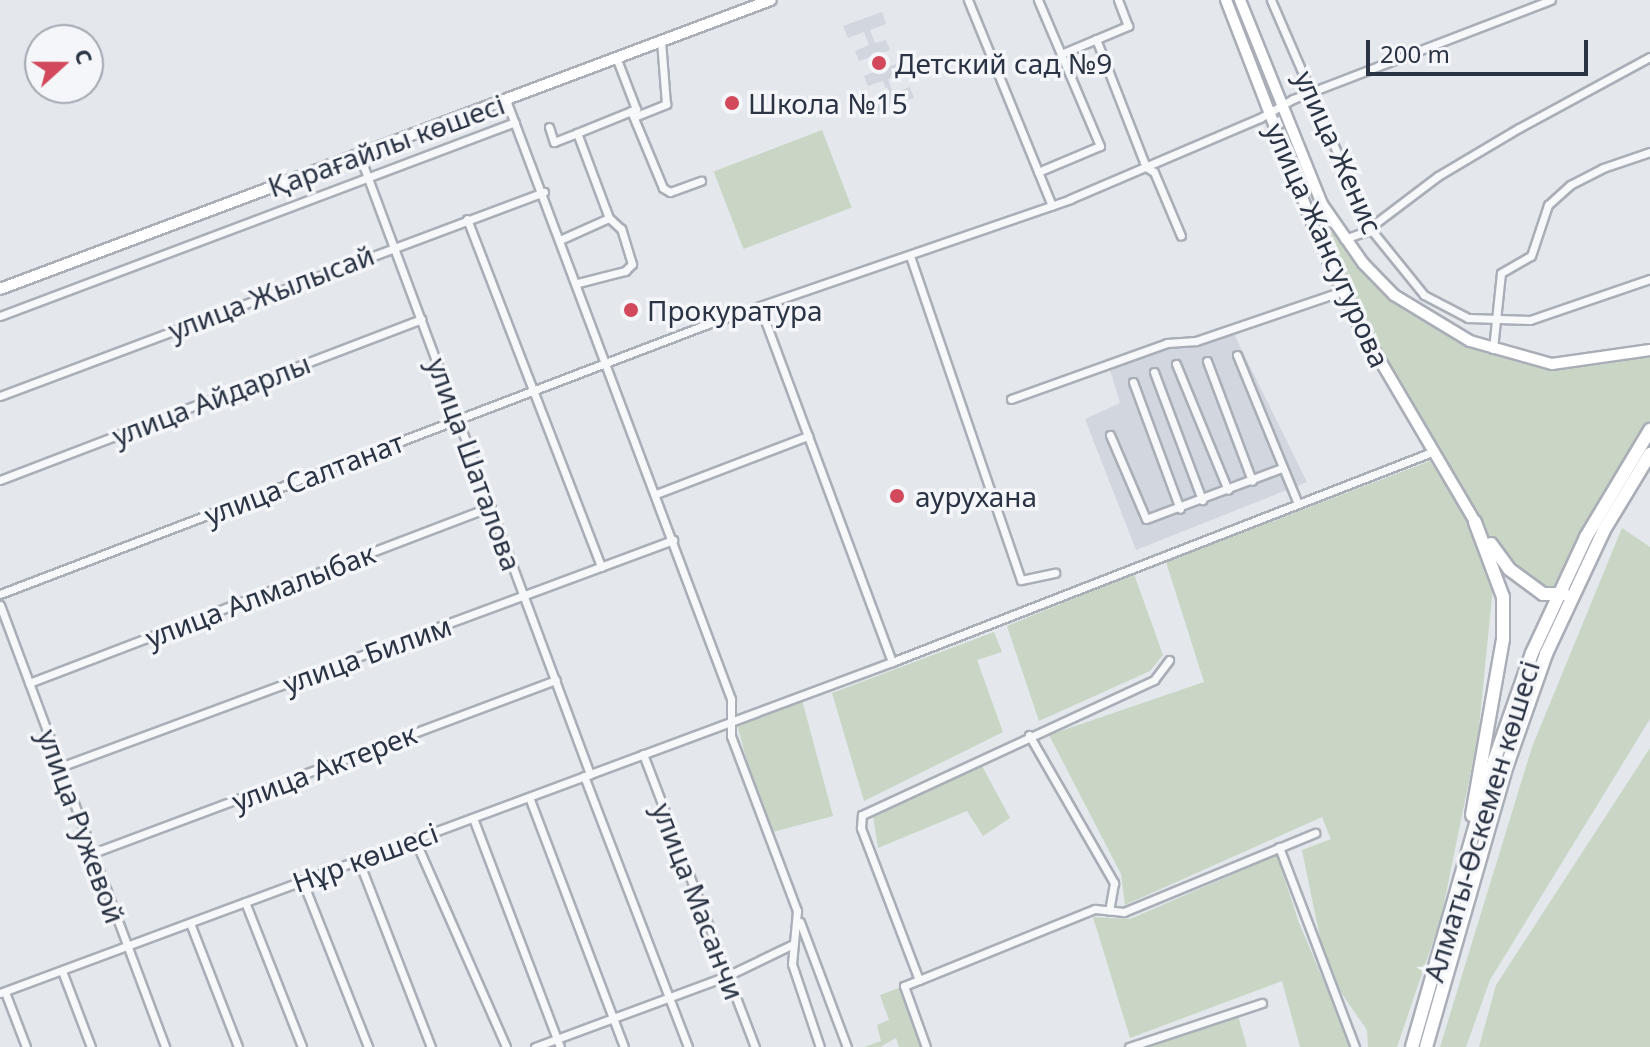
<!DOCTYPE html>
<html>
<head>
<meta charset="utf-8">
<style>
	body { margin:0 }
	#map { position:relative; width:1650px; height:1047px; overflow:hidden; background:#e4e7ec; font-family:"Noto Sans",sans-serif }
	div>[style] { position:absolute }
	[style*='--x'] { left:calc(var(--x)*1px); top:calc(var(--y)*1px); width:calc(var(--w)*1px); rotate:calc(var(--a)*1deg) }
	.built>* { inset:0; background:#d2d6de }
	.green>* { inset:0; background:#c9d6c5; transform-origin:0 0 }
	.roads { filter:drop-shadow(2px 0 #a9aeb7) drop-shadow(-2px 0 #a9aeb7) drop-shadow(0 2px #a9aeb7) drop-shadow(0 -2px #a9aeb7) }
	.street>* { height:7px; margin:-3.5px; padding:0 3.5px; transform-origin:3.5px; border-radius:3.5px; background:#f7f8fa }
	.secondary>* { height:10px; margin:-5px; padding:0 5px; transform-origin:5px; border-radius:5px; background:#fff }
	.highway>* { height:12px; margin:-6px; padding:0 6px; transform-origin:6px; border-radius:6px; background:#fff }
	.dots>* { width:22px; height:22px; translate:-50% -50%; box-sizing:border-box; border:4px solid #f4f6f9; border-radius:50% }
	span { translate:-50% -50%; white-space:nowrap; text-align:center; line-height:1.15; -webkit-text-stroke:7px #f4f6f9; paint-order:stroke }
	.poi-label { font-size:28px; color:#2b3445 }
	.left { translate:0 -50%; text-align:left }
	.street-label { font-size:28px; color:#2b3445 }
	.north { position:absolute; left:24px; top:24px; width:80px; height:80px; box-sizing:border-box; background:#f4f6f9; border:2px solid #a4a8b1; border-radius:50%; rotate:69deg; font-size:22px; font-weight:700; line-height:32px; text-align:center; color:#2b3445 }
	.north::after { content:''; display:block; margin:auto; width:28px; height:36px; background:#d1495b; clip-path:polygon(50% 0,100% 100%,50% 72%,0 100%) }
	.scale { position:absolute; left:1366px; top:40px; width:222px; height:36px; box-sizing:border-box; border:4px solid #2b3445; border-top:0; padding-left:10px; font-size:24px; line-height:28px; white-space:nowrap; color:#2b3445; -webkit-text-stroke:6px #f4f6f9; paint-order:stroke }
</style>
</head>
<body>
<div id="map">
	<div class="built">
		<i style="clip-path:polygon(882px 12px,886px 24px,870px 30px,875px 43px,886px 40px,890px 50px,879px 54px,884px 68px,896px 64px,900px 74px,888px 79px,893px 93px,910px 87px,914px 98px,876px 112px,872px 101px,888px 95px,883px 81px,868px 86px,864px 76px,878px 70px,873px 56px,859px 61px,855px 51px,869px 45px,864px 32px,848px 38px,843px 26px)"></i>
		<i style="clip-path:polygon(1233px 332px,1307px 482px,1136px 550px,1085px 419px,1120px 403px,1110px 370px,1165px 348px)"></i>
	</div>
	<div class="green">
		<i style="left:822px;top:130px;width:83px;height:116px;rotate:69deg"></i>
		<i style="clip-path:polygon(1337px 230px,1394px 295px,1480px 344px,1552px 364px,1650px 349px,1650px 430px,1561px 592px,1551px 595px,1500px 556px,1475px 522px,1318px 239px)"></i>
		<i style="clip-path:polygon(1430px 461px,1465px 518px,1493px 587px,1478px 737px,1441px 918px,1397px 1047px,1368px 1047px,1367px 1030px,1327px 972px,1302px 850px,1331px 839px,1322px 817px,1125px 905px,1121px 874px,1049px 735px,1204px 682px,1166px 562px)"></i>
		<i style="clip-path:polygon(1622px 528px,1650px 547px,1650px 719px,1490px 980px,1466px 1047px,1440px 1047px,1532px 747px)"></i>
		<i style="clip-path:polygon(1134px 574px,1163px 655px,1150px 671px,1039px 721px,1007px 626px)"></i>
		<i style="clip-path:polygon(994px 632px,1002px 652px,977px 660px,1003px 732px,864px 801px,832px 693px)"></i>
		<i style="left:802px;top:700px;width:120px;height:69px;rotate:75deg"></i>
		<i style="clip-path:polygon(1650px 748px,1650px 1047px,1479px 1047px,1496px 985px)"></i>
		<i style="clip-path:polygon(981px 764px,1010px 818px,983px 836px,967px 811px,878px 848px,873px 816px)"></i>
		<i style="clip-path:polygon(1277px 855px,1299px 923px,1352px 1047px,1300px 1047px,1282px 981px,1130px 1038px,1093px 917px,1130px 919px)"></i>
		<i style="clip-path:polygon(899px 988px,921px 1047px,899px 1047px,896px 1038px,880px 1047px,864px 1047px,881px 1041px,877px 1025px,889px 1020px,880px 995px)"></i>
		<i style="clip-path:polygon(1238px 1016px,1247px 1047px,1147px 1047px)"></i>
	</div>
	<div class="roads">
		<div class="street">
			<i style="--x:968;--y:0;--w:222;--a:67.8"></i>
			<i style="--x:1271;--y:0;--w:247;--a:66.6"></i>
			<i style="--x:1369;--y:227;--w:87;--a:51"></i>
			<i style="--x:1424;--y:295;--w:50;--a:27.6"></i>
			<i style="--x:1468;--y:318;--w:62;--a:1.8"></i>
			<i style="--x:1530;--y:320;--w:127;--a:-18.9"></i>
			<i style="--x:1096;--y:39;--w:137;--a:68.7"></i>
			<i style="--x:1146;--y:167;--w:9;--a:32"></i>
			<i style="--x:1154;--y:172;--w:69;--a:67.1"></i>
			<i style="--x:1061;--y:54;--w:73;--a:-22.7"></i>
			<i style="--x:1128;--y:26;--w:28;--a:-111"></i>
			<i style="--x:506;--y:100;--w:640;--a:69.41"></i>
			<i style="--x:731;--y:699;--w:37;--a:90"></i>
			<i style="--x:731;--y:736;--w:187;--a:69.3"></i>
			<i style="--x:797;--y:911;--w:53;--a:95.4"></i>
			<i style="--x:792;--y:964;--w:88;--a:71.4"></i>
			<i style="--x:631;--y:111;--w:83;--a:67.4"></i>
			<i style="--x:663;--y:188;--w:8;--a:30"></i>
			<i style="--x:670;--y:192;--w:33;--a:-20"></i>
			<i style="--x:634;--y:117;--w:35;--a:-22"></i>
			<i style="--x:666;--y:104;--w:64;--a:-94.5"></i>
			<i style="--x:549;--y:127;--w:16;--a:72"></i>
			<i style="--x:554;--y:142;--w:25;--a:-21"></i>
			<i style="--x:359;--y:154;--w:662;--a:69.57"></i>
			<i style="--x:1038;--y:172;--w:67;--a:-22.8"></i>
			<i style="--x:1100;--y:146;--w:159;--a:-113"></i>
			<i style="--x:467;--y:219;--w:373;--a:68.9"></i>
			<i style="--x:562;--y:239;--w:51;--a:-24.1"></i>
			<i style="--x:609;--y:218;--w:91;--a:-110.6"></i>
			<i style="--x:577;--y:133;--w:64;--a:-22.1"></i>
			<i style="--x:636;--y:109;--w:56;--a:-111"></i>
			<i style="--x:1344;--y:239;--w:21;--a:-19"></i>
			<i style="--x:1364;--y:232;--w:93;--a:-37.1"></i>
			<i style="--x:1438;--y:176;--w:94;--a:-30.7"></i>
			<i style="--x:1519;--y:128;--w:149;--a:-28.5"></i>
			<i style="--x:910;--y:256;--w:342;--a:71.1"></i>
			<i style="--x:1021;--y:580;--w:35;--a:-12"></i>
			<i style="--x:578;--y:283;--w:49;--a:-14.3"></i>
			<i style="--x:625;--y:271;--w:10;--a:-45"></i>
			<i style="--x:632;--y:264;--w:37;--a:-107"></i>
			<i style="--x:621;--y:229;--w:16;--a:-137"></i>
			<i style="--x:760;--y:307;--w:379;--a:69.6"></i>
			<i style="--x:0;--y:316;--w:550;--a:-20.64"></i>
			<i style="--x:1493;--y:349;--w:76;--a:-84"></i>
			<i style="--x:1501;--y:273;--w:34;--a:-30"></i>
			<i style="--x:1531;--y:256;--w:54;--a:-71.6"></i>
			<i style="--x:1548;--y:205;--w:30;--a:-42"></i>
			<i style="--x:1570;--y:185;--w:37;--a:-27"></i>
			<i style="--x:1603;--y:168;--w:50;--a:-18.8"></i>
			<i style="--x:1237;--y:355;--w:161;--a:67.7"></i>
			<i style="--x:1207;--y:361;--w:128;--a:69.4"></i>
			<i style="--x:1176;--y:364;--w:136;--a:67.6"></i>
			<i style="--x:1154;--y:372;--w:137;--a:69.4"></i>
			<i style="--x:1133;--y:382;--w:135;--a:69.7"></i>
			<i style="--x:0;--y:396;--w:581;--a:-20.56"></i>
			<i style="--x:1011;--y:399;--w:166;--a:-19.7"></i>
			<i style="--x:1167;--y:343;--w:29;--a:-4"></i>
			<i style="--x:1196;--y:341;--w:155;--a:-18.8"></i>
			<i style="--x:1110;--y:435;--w:91;--a:66.8"></i>
			<i style="--x:1146;--y:519;--w:145;--a:-20.6"></i>
			<i style="--x:0;--y:480;--w:451;--a:-20.9"></i>
			<i style="--x:656;--y:494;--w:163;--a:-20.9"></i>
			<i style="--x:0;--y:594;--w:755;--a:-20.88"></i>
			<i style="--x:705;--y:325;--w:386;--a:-19"></i>
			<i style="--x:1070;--y:199;--w:207;--a:-23.1"></i>
			<i style="--x:1260;--y:118;--w:38;--a:-30"></i>
			<i style="--x:1293;--y:99;--w:276;--a:-21"></i>
			<i style="--x:0;--y:605;--w:472;--a:69.5"></i>
			<i style="--x:29;--y:683;--w:494;--a:-20.9"></i>
			<i style="--x:1029;--y:735;--w:171;--a:60.1"></i>
			<i style="--x:1114;--y:883;--w:28;--a:100"></i>
			<i style="--x:643;--y:754;--w:314;--a:69.1"></i>
			<i style="--x:60;--y:767;--w:654;--a:-20.32"></i>
			<i style="--x:584;--y:776;--w:290;--a:69"></i>
			<i style="--x:529;--y:797;--w:267;--a:69.2"></i>
			<i style="--x:473;--y:818;--w:245;--a:69.2"></i>
			<i style="--x:414;--y:838;--w:228;--a:66.2"></i>
			<i style="--x:1279;--y:847;--w:214;--a:69.2"></i>
			<i style="--x:93;--y:853;--w:494;--a:-20.5"></i>
			<i style="--x:358;--y:859;--w:202;--a:68.8"></i>
			<i style="--x:302;--y:880;--w:180;--a:68.4"></i>
			<i style="--x:245;--y:902;--w:156;--a:68.5"></i>
			<i style="--x:800;--y:922;--w:134;--a:69.4"></i>
			<i style="--x:190;--y:923;--w:133;--a:68.8"></i>
			<i style="--x:62;--y:971;--w:81;--a:69.1"></i>
			<i style="--x:919;--y:980;--w:190;--a:-22"></i>
			<i style="--x:1095;--y:909;--w:29;--a:6"></i>
			<i style="--x:1124;--y:912;--w:207;--a:-22.5"></i>
			<i style="--x:5;--y:992;--w:59;--a:69.1"></i>
			<i style="--x:0;--y:993;--w:951;--a:-20.36"></i>
			<i style="--x:892;--y:662;--w:579;--a:-21.25"></i>
			<i style="--x:535;--y:1047;--w:205;--a:-20.3"></i>
			<i style="--x:727;--y:976;--w:71;--a:-25.8"></i>
			<i style="--x:926;--y:1047;--w:65;--a:-109.8"></i>
			<i style="--x:904;--y:986;--w:16;--a:-22"></i>
			<i style="--x:919;--y:980;--w:163;--a:-110.9"></i>
			<i style="--x:861;--y:828;--w:13;--a:-86"></i>
			<i style="--x:862;--y:815;--w:322;--a:-24.8"></i>
			<i style="--x:1154;--y:680;--w:25;--a:-53"></i>
			<i style="--x:1129;--y:1047;--w:140;--a:-18.3"></i>
		</div>
		<div class="secondary">
			<i style="--x:1226;--y:0;--w:256;--a:68.9"></i>
			<i style="--x:1318;--y:239;--w:93;--a:64.5"></i>
			<i style="--x:1358;--y:323;--w:231;--a:59.5"></i>
			<i style="--x:1240;--y:0;--w:220;--a:68.1"></i>
			<i style="--x:1322;--y:204;--w:72;--a:55.2"></i>
			<i style="--x:1363;--y:263;--w:45;--a:45.9"></i>
			<i style="--x:1394;--y:295;--w:89;--a:31.2"></i>
			<i style="--x:1470;--y:341;--w:85;--a:15.7"></i>
			<i style="--x:1552;--y:364;--w:99;--a:-8.1"></i>
			<i style="--x:0;--y:289;--w:823;--a:-20.55"></i>
		</div>
		<div class="highway">
			<i style="--x:1491;--y:544;--w:31;--a:54"></i>
			<i style="--x:1509;--y:569;--w:42;--a:36.3"></i>
			<i style="--x:1543;--y:594;--w:21;--a:0"></i>
			<i style="--x:1472;--y:815;--w:179;--a:-80"></i>
			<i style="--x:1503;--y:639;--w:42;--a:-90"></i>
			<i style="--x:1503;--y:597;--w:80;--a:-110.5"></i>
			<i style="--x:1412;--y:1047;--w:298;--a:-74"></i>
			<i style="--x:1494;--y:761;--w:114;--a:-70.6"></i>
			<i style="--x:1532;--y:653;--w:128;--a:-65"></i>
			<i style="--x:1586;--y:537;--w:125;--a:-59.1"></i>
			<i style="--x:1426;--y:1047;--w:293;--a:-74"></i>
			<i style="--x:1507;--y:765;--w:118;--a:-70.6"></i>
			<i style="--x:1546;--y:654;--w:137;--a:-64.9"></i>
			<i style="--x:1604;--y:530;--w:89;--a:-58.8"></i>
		</div>
	</div>
	<div class="dots">
		<i style="left:879px;top:63px;background:#d1495b"></i>
		<i style="left:732px;top:103px;background:#d1495b"></i>
		<i style="left:631px;top:310px;background:#d1495b"></i>
		<i style="left:897px;top:496px;background:#d1495b"></i>
	</div>
	<div class="poi-label">
		<span class="left" style="left:895px;top:63px">Детский сад №9</span>
		<span class="left" style="left:748px;top:103px">Школа №15</span>
		<span class="left" style="left:647px;top:310px">Прокуратура</span>
		<span class="left" style="left:915px;top:496px">аурухана</span>
	</div>
	<div class="street-label">
		<span style="left:386px;top:145px;rotate:-20deg">Қарағайлы көшесі</span>
		<span style="left:1339px;top:152px;rotate:66deg">улица Женис</span>
		<span style="left:1328px;top:245px;rotate:66deg">улица Жансугурова</span>
		<span style="left:271px;top:292px;rotate:-21deg">улица Жылысай</span>
		<span style="left:211px;top:399px;rotate:-21deg">улица Айдарлы</span>
		<span style="left:475px;top:464px;rotate:70deg">улица Шаталова</span>
		<span style="left:304px;top:478px;rotate:-21deg">улица Салтанат</span>
		<span style="left:260px;top:595px;rotate:-21deg">улица Алмалыбак</span>
		<span style="left:367px;top:654px;rotate:-20deg">улица Билим</span>
		<span style="left:324px;top:767px;rotate:-21deg">улица Актерек</span>
		<span style="left:1481px;top:821px;rotate:-73deg">Алматы-Өскемен көшесі</span>
		<span style="left:82px;top:826px;rotate:70deg">улица Ружевой</span>
		<span style="left:365px;top:857px;rotate:-20deg">Нұр көшесі</span>
		<span style="left:699px;top:901px;rotate:69deg">улица Масанчи</span>
	</div>
	<div class="north">С</div>
	<div class="scale">200 m</div>
</div>
</body>
</html>
